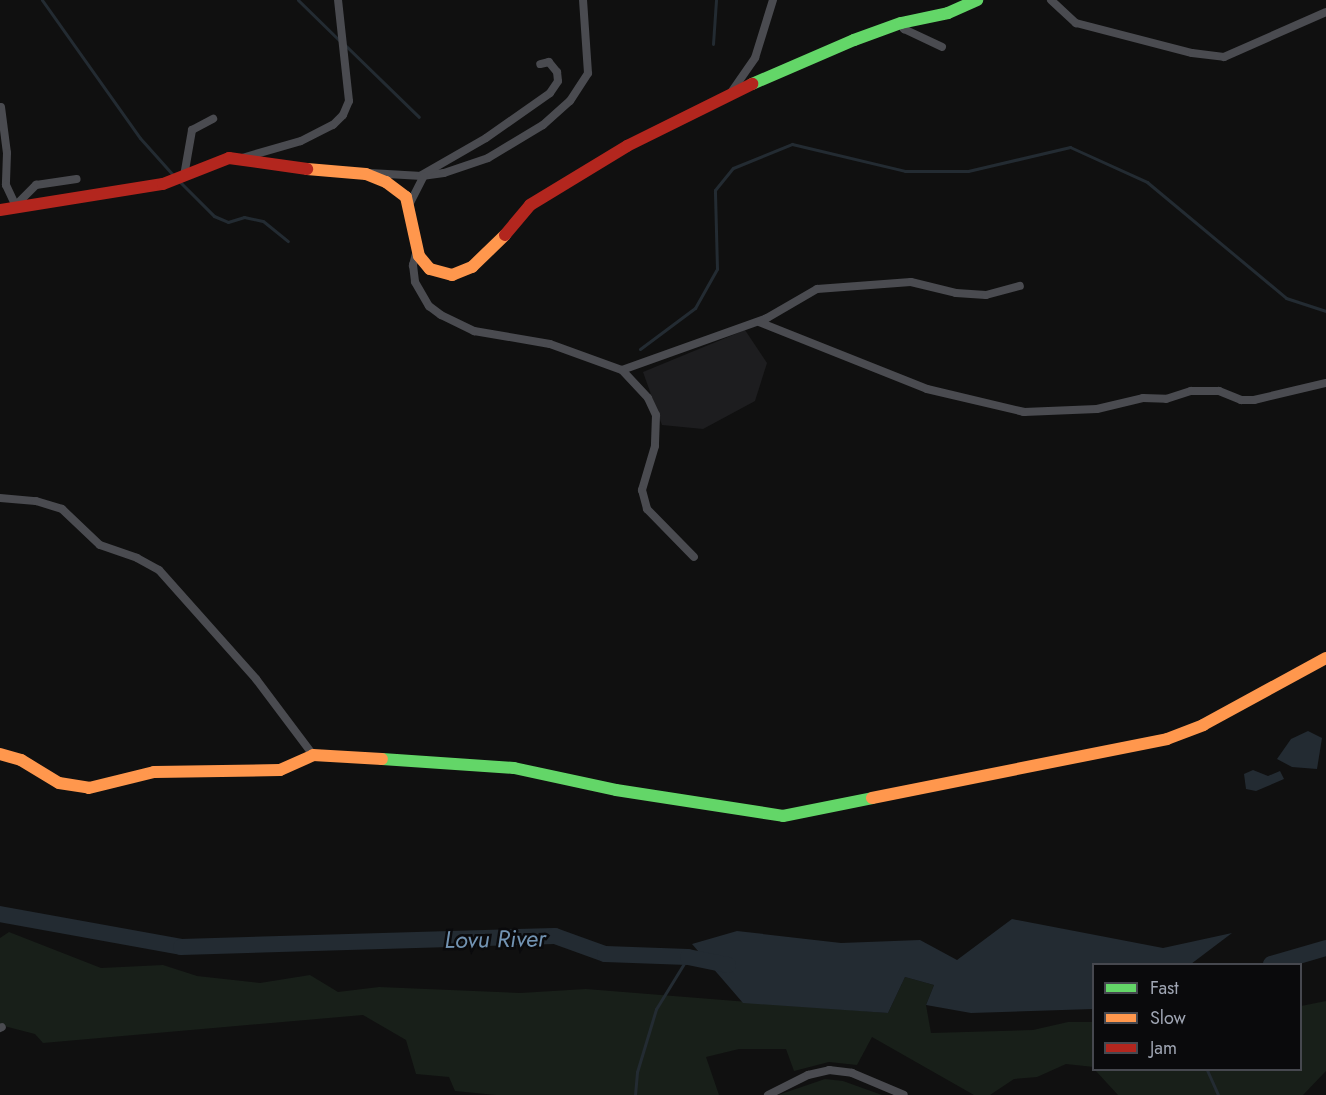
<!DOCTYPE html>
<html>
<head>
<meta charset="utf-8">
<style>
	body { margin:0 }
	#map { position:relative; width:1326px; height:1095px; overflow:hidden; background:#101010; font-family:Jost,sans-serif }
	div>[style] { position:absolute }
	[style*='--x'] { left:calc(var(--x)*1px); top:calc(var(--y)*1px); width:calc(var(--w)*1px); rotate:calc(var(--a)*1deg) }
	.built>* { inset:0; background:#1d1d1f }
	.green>* { inset:0; background:#181f19 }
	.water>* { inset:0; background:#232b32 }
	.stream>* { height:3px; margin:-1.5px; padding:0 1.5px; transform-origin:1.5px; border-radius:1.5px; background:#232b32 }
	.river>* { height:16px; margin:-8px; padding:0 8px; transform-origin:8px; border-radius:8px; background:#232b32 }
	.street>* { height:8px; margin:-4px; padding:0 4px; transform-origin:4px; border-radius:4px; background:#4a4b50 }
	.fast>* { height:12px; margin:-6px; padding:0 6px; transform-origin:6px; border-radius:6px; background:#63d668 }
	.slow>* { height:12px; margin:-6px; padding:0 6px; transform-origin:6px; border-radius:6px; background:#ff974d }
	.jam>* { height:12px; margin:-6px; padding:0 6px; transform-origin:6px; border-radius:6px; background:#b3261e }
	span { translate:-50% -50%; white-space:nowrap; text-align:center; line-height:1.15; -webkit-text-stroke:5px #0a0a0c; paint-order:stroke }
	.water-label { font-size:24px; color:#7293b2; font-style:italic }
	.legend { position:absolute; left:1092px; top:963px; width:210px; height:108px; box-sizing:border-box; background:#0a0a0c; border:2px solid #46484f; margin:0; padding:8px 10px; list-style:none; font-size:18px; color:#9fa5b3 }
	.legend li { display:flex; align-items:center; gap:12px; height:30px }
	.legend b { width:30px; border:2px solid #46484f }
</style>
</head>
<body>
<div id="map">
	<div class="built">
		<i style="clip-path:polygon(745px 330px,767px 363px,755px 401px,703px 429px,662px 425px,643px 372px)"></i>
	</div>
	<div class="green">
		<i style="clip-path:polygon(9px 932px,101px 968px,163px 965px,197px 976px,260px 983px,310px 975px,338px 992px,379px 987px,520px 993px,586px 989px,888px 1013px,905px 977px,934px 985px,926px 1005px,931px 1033px,1033px 1030px,1068px 1022px,1093px 1022px,1094px 1067px,1066px 1064px,1037px 1077px,1014px 1079px,990px 1095px,974px 1095px,872px 1037px,857px 1065px,829px 1062px,794px 1071px,786px 1049px,739px 1049px,706px 1057px,719px 1095px,496px 1095px,455px 1091px,449px 1077px,416px 1074px,406px 1040px,363px 1015px,43px 1043px,35px 1034px,0 1025px,0 938px)"></i>
		<i style="clip-path:polygon(1326px 1001px,1326px 1071px,1303px 1095px,1118px 1095px,1095px 1070px,1300px 1070px,1301px 1006px)"></i>
		<i style="clip-path:polygon(825px 1079px,843px 1081px,882px 1095px,778px 1095px)"></i>
	</div>
	<div class="water">
		<i style="clip-path:polygon(1308px 731px,1322px 738px,1317px 769px,1292px 767px,1277px 759px,1291px 739px)"></i>
		<i style="clip-path:polygon(1253px 770px,1268px 776px,1280px 771px,1284px 779px,1256px 791px,1246px 789px,1244px 774px)"></i>
		<i style="clip-path:polygon(1012px 919px,1163px 948px,1232px 933px,1191px 964px,1094px 964px,1093px 1009px,971px 1013px,926px 1005px,934px 985px,905px 977px,888px 1013px,743px 1003px,692px 944px,737px 931px,841px 943px,920px 940px,957px 960px)"></i>
	</div>
	<div class="stream">
		<i style="--x:42;--y:0;--w:169;--a:54.6"></i>
		<i style="--x:140;--y:138;--w:51;--a:48.2"></i>
		<i style="--x:298;--y:0;--w:59;--a:44.3"></i>
		<i style="--x:713;--y:44;--w:44;--a:-86.1"></i>
		<i style="--x:345;--y:45;--w:103;--a:44.2"></i>
		<i style="--x:179;--y:181;--w:49;--a:45"></i>
		<i style="--x:214;--y:216;--w:15;--a:23"></i>
		<i style="--x:228;--y:222;--w:17;--a:-17"></i>
		<i style="--x:244;--y:217;--w:19;--a:12"></i>
		<i style="--x:263;--y:221;--w:32;--a:39"></i>
		<i style="--x:640;--y:349;--w:69;--a:-36.7"></i>
		<i style="--x:695;--y:308;--w:45;--a:-60.6"></i>
		<i style="--x:717;--y:269;--w:79;--a:-91.5"></i>
		<i style="--x:715;--y:190;--w:28;--a:-51"></i>
		<i style="--x:733;--y:168;--w:64;--a:-22.1"></i>
		<i style="--x:792;--y:144;--w:116;--a:13.4"></i>
		<i style="--x:905;--y:171;--w:63;--a:0"></i>
		<i style="--x:968;--y:171;--w:105;--a:-13.2"></i>
		<i style="--x:1070;--y:147;--w:85;--a:24.4"></i>
		<i style="--x:1147;--y:182;--w:181;--a:39.8"></i>
		<i style="--x:1286;--y:298;--w:42;--a:18"></i>
		<i style="--x:1207;--y:1070;--w:27;--a:66"></i>
		<i style="--x:635;--y:1095;--w:23;--a:-85"></i>
		<i style="--x:637;--y:1072;--w:66;--a:-73.2"></i>
		<i style="--x:656;--y:1009;--w:61;--a:-58.4"></i>
	</div>
	<div class="river">
		<i style="--x:0;--y:914;--w:184;--a:10.3"></i>
		<i style="--x:181;--y:947;--w:374;--a:-1.7"></i>
		<i style="--x:555;--y:936;--w:53;--a:19.8"></i>
		<i style="--x:605;--y:954;--w:83;--a:2.1"></i>
		<i style="--x:688;--y:957;--w:41;--a:11.3"></i>
		<i style="--x:1271;--y:964;--w:57;--a:-16.2"></i>
	</div>
	<div class="street">
		<i style="--x:1051;--y:0;--w:34;--a:43"></i>
		<i style="--x:1076;--y:23;--w:120;--a:14.5"></i>
		<i style="--x:1192;--y:53;--w:32;--a:7"></i>
		<i style="--x:1224;--y:57;--w:111;--a:-23.8"></i>
		<i style="--x:901;--y:23;--w:7;--a:63"></i>
		<i style="--x:904;--y:29;--w:42;--a:25.3"></i>
		<i style="--x:730;--y:94;--w:44;--a:-55.2"></i>
		<i style="--x:755;--y:58;--w:61;--a:-72.8"></i>
		<i style="--x:1;--y:107;--w:46;--a:82.6"></i>
		<i style="--x:7;--y:153;--w:32;--a:92"></i>
		<i style="--x:6;--y:185;--w:21;--a:65"></i>
		<i style="--x:242;--y:158;--w:61;--a:-16.1"></i>
		<i style="--x:301;--y:141;--w:36;--a:-27"></i>
		<i style="--x:333;--y:125;--w:14;--a:-45"></i>
		<i style="--x:343;--y:115;--w:15;--a:-67"></i>
		<i style="--x:349;--y:101;--w:102;--a:-96.2"></i>
		<i style="--x:370;--y:173;--w:52;--a:3.3"></i>
		<i style="--x:422;--y:176;--w:22;--a:-8"></i>
		<i style="--x:444;--y:173;--w:46;--a:-18.8"></i>
		<i style="--x:488;--y:158;--w:64;--a:-31"></i>
		<i style="--x:543;--y:125;--w:36;--a:-42"></i>
		<i style="--x:570;--y:101;--w:33;--a:-57"></i>
		<i style="--x:588;--y:73;--w:73;--a:-93.9"></i>
		<i style="--x:184;--y:176;--w:47;--a:-80.1"></i>
		<i style="--x:192;--y:130;--w:24;--a:-28"></i>
		<i style="--x:420;--y:176;--w:76;--a:-29.9"></i>
		<i style="--x:486;--y:138;--w:78;--a:-35.1"></i>
		<i style="--x:550;--y:93;--w:14;--a:-56"></i>
		<i style="--x:558;--y:81;--w:9;--a:-96"></i>
		<i style="--x:557;--y:72;--w:13;--a:-129"></i>
		<i style="--x:549;--y:62;--w:9;--a:167"></i>
		<i style="--x:410;--y:203;--w:30;--a:-63"></i>
		<i style="--x:13;--y:208;--w:33;--a:-45"></i>
		<i style="--x:36;--y:185;--w:41;--a:-8.3"></i>
		<i style="--x:417;--y:250;--w:16;--a:105"></i>
		<i style="--x:413;--y:265;--w:17;--a:83"></i>
		<i style="--x:415;--y:282;--w:28;--a:60"></i>
		<i style="--x:429;--y:306;--w:15;--a:37"></i>
		<i style="--x:441;--y:315;--w:37;--a:26"></i>
		<i style="--x:474;--y:331;--w:77;--a:9.7"></i>
		<i style="--x:550;--y:344;--w:77;--a:19.9"></i>
		<i style="--x:622;--y:370;--w:154;--a:-19.7"></i>
		<i style="--x:767;--y:318;--w:58;--a:-30.1"></i>
		<i style="--x:817;--y:289;--w:94;--a:-4.3"></i>
		<i style="--x:911;--y:282;--w:46;--a:13.7"></i>
		<i style="--x:956;--y:293;--w:30;--a:4"></i>
		<i style="--x:986;--y:295;--w:35;--a:-15"></i>
		<i style="--x:759;--y:322;--w:181;--a:21.7"></i>
		<i style="--x:927;--y:389;--w:100;--a:13.3"></i>
		<i style="--x:1024;--y:412;--w:73;--a:-2.4"></i>
		<i style="--x:1097;--y:409;--w:47;--a:-13.4"></i>
		<i style="--x:1143;--y:398;--w:23;--a:2"></i>
		<i style="--x:1166;--y:399;--w:26;--a:-18"></i>
		<i style="--x:1191;--y:391;--w:28;--a:0"></i>
		<i style="--x:1219;--y:391;--w:24;--a:22"></i>
		<i style="--x:1241;--y:400;--w:13;--a:0"></i>
		<i style="--x:1254;--y:400;--w:74;--a:-13.3"></i>
		<i style="--x:622;--y:370;--w:38;--a:47"></i>
		<i style="--x:648;--y:398;--w:19;--a:65"></i>
		<i style="--x:656;--y:415;--w:31;--a:92"></i>
		<i style="--x:655;--y:446;--w:46;--a:106.5"></i>
		<i style="--x:642;--y:490;--w:20;--a:75"></i>
		<i style="--x:647;--y:509;--w:67;--a:45.6"></i>
		<i style="--x:0;--y:498;--w:36;--a:5"></i>
		<i style="--x:36;--y:501;--w:27;--a:17"></i>
		<i style="--x:62;--y:509;--w:52;--a:43.5"></i>
		<i style="--x:100;--y:545;--w:39;--a:19"></i>
		<i style="--x:137;--y:558;--w:25;--a:29"></i>
		<i style="--x:159;--y:570;--w:146;--a:48.3"></i>
		<i style="--x:256;--y:679;--w:95;--a:53.1"></i>
		<i style="--x:0;--y:1028;--w:2;--a:-27"></i>
		<i style="--x:768;--y:1095;--w:45;--a:-26.6"></i>
		<i style="--x:808;--y:1075;--w:22;--a:-13"></i>
		<i style="--x:829;--y:1070;--w:23;--a:7"></i>
		<i style="--x:852;--y:1073;--w:56;--a:22.9"></i>
	</div>
	<div class="fast">
		<i style="--x:752;--y:84;--w:111;--a:-23.3"></i>
		<i style="--x:854;--y:40;--w:50;--a:-19.9"></i>
		<i style="--x:901;--y:23;--w:48;--a:-12"></i>
		<i style="--x:948;--y:13;--w:32;--a:-24"></i>
		<i style="--x:382;--y:759;--w:132;--a:3.9"></i>
		<i style="--x:514;--y:768;--w:104;--a:12.2"></i>
		<i style="--x:616;--y:790;--w:169;--a:8.8"></i>
		<i style="--x:783;--y:816;--w:91;--a:-11.4"></i>
	</div>
	<div class="slow">
		<i style="--x:307;--y:169;--w:59;--a:4.8"></i>
		<i style="--x:366;--y:174;--w:22;--a:22"></i>
		<i style="--x:386;--y:182;--w:25;--a:37"></i>
		<i style="--x:406;--y:197;--w:60;--a:77.6"></i>
		<i style="--x:419;--y:256;--w:17;--a:50"></i>
		<i style="--x:430;--y:269;--w:23;--a:15"></i>
		<i style="--x:452;--y:275;--w:22;--a:-22"></i>
		<i style="--x:472;--y:267;--w:46;--a:-44.1"></i>
		<i style="--x:0;--y:754;--w:22;--a:16"></i>
		<i style="--x:21;--y:760;--w:44;--a:31.2"></i>
		<i style="--x:59;--y:783;--w:30;--a:9"></i>
		<i style="--x:89;--y:788;--w:67;--a:-13.8"></i>
		<i style="--x:154;--y:772;--w:126;--a:-0.9"></i>
		<i style="--x:280;--y:770;--w:36;--a:-24"></i>
		<i style="--x:313;--y:755;--w:69;--a:3.3"></i>
		<i style="--x:872;--y:798;--w:301;--a:-11.3"></i>
		<i style="--x:1167;--y:739;--w:39;--a:-21"></i>
		<i style="--x:1203;--y:725;--w:140;--a:-28.6"></i>
	</div>
	<div class="jam">
		<i style="--x:0;--y:210;--w:165;--a:-9.1"></i>
		<i style="--x:163;--y:184;--w:71;--a:-21.5"></i>
		<i style="--x:229;--y:158;--w:79;--a:8"></i>
		<i style="--x:505;--y:235;--w:39;--a:-50"></i>
		<i style="--x:530;--y:205;--w:114;--a:-31.3"></i>
		<i style="--x:627;--y:146;--w:140;--a:-26.4"></i>
	</div>
	<div class="water-label">
		<span style="left:495px;top:939px;rotate:-1deg">Lovu River</span>
	</div>
	<ul class="legend">
	<li><b style="height:8px;background:#63d668"></b>Fast</li>
	<li><b style="height:8px;background:#ff974d"></b>Slow</li>
	<li><b style="height:8px;background:#b3261e"></b>Jam</li>
	</ul>
</div>
</body>
</html>
